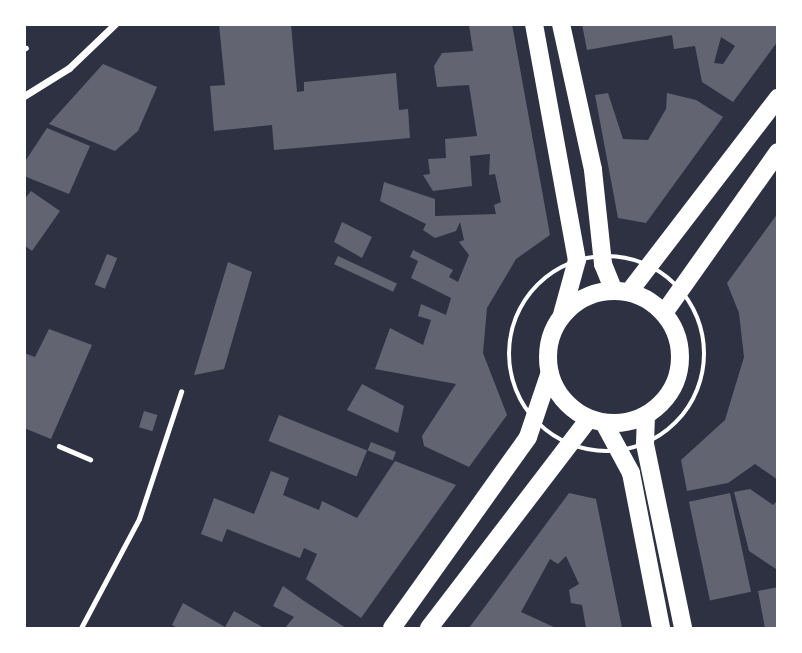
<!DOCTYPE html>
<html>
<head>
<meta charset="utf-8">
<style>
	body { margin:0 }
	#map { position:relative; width:802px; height:653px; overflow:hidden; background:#2d3142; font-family:"Archivo Narrow",sans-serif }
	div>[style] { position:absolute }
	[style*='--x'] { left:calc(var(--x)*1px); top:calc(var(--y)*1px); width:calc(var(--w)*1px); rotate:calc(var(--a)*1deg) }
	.building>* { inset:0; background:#626471; transform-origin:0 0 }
	.path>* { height:4.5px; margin:-2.25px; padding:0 2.25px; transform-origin:2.25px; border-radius:2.25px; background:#fff }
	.path>.ring { margin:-2.25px; padding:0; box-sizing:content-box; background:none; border:4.5px solid #fff; border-radius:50% }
	.minor>* { height:7px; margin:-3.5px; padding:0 3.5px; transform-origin:3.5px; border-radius:3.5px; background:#fff }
	.primary>* { height:18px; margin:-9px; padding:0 9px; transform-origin:9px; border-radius:9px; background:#fff }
	.primary>.ring { margin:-9px; padding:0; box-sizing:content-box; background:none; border:18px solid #fff; border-radius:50% }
	span { translate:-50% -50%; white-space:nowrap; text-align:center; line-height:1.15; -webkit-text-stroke:6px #fff; paint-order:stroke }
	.frame { position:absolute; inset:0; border:26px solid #fff; pointer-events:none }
</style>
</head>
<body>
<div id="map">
	<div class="building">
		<i style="clip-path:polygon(219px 24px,291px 24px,297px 92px,304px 91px,304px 82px,396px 73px,399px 110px,408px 109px,410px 138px,274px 150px,272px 125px,214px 131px,210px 86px,225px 85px)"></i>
		<i style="clip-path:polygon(512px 24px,550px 235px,516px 259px,487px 308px,483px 353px,507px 415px,469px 467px,424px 446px,422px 436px,456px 384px,375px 369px,390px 328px,423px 345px,431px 320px,418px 316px,421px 304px,446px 315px,451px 298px,411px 278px,418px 261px,410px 257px,413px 250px,453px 270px,449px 277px,458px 282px,469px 255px,459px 242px,464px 240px,460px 222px,456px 231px,435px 238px,423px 230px,426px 224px,380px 201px,384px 182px,435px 199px,435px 216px,496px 214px,494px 205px,501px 202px,495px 174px,489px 175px,490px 154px,470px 156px,472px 186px,433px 191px,423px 175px,430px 174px,428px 159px,446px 158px,445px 139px,477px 136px,469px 85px,437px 87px,434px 66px,442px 53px,473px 51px,469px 25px)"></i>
		<i style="clip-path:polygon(evenodd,582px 24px,778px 24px,778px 41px,733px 102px,702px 82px,695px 46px,674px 49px,672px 35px,587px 50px,582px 24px,721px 37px,735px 46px,723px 64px,714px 63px,721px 37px)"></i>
		<i style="clip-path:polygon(103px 64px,157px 87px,138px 131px,115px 151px,49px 124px)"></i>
		<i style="clip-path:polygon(608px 93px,623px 139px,648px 140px,666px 109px,667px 93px,696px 100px,723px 117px,646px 223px,618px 218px,595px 95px)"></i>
		<i style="clip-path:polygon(47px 128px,90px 146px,69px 194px,24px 176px,24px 163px)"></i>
		<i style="clip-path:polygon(31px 191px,60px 211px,32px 251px,24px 245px,24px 200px)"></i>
		<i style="clip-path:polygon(778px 213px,778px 480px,755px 464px,728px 483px,687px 491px,681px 460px,725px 420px,744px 357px,739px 313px,727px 283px)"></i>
		<i style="clip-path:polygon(342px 222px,372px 237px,362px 258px,334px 242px)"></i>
		<i style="left:107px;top:254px;width:11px;height:33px;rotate:22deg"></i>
		<i style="left:338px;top:256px;width:65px;height:9px;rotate:25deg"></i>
		<i style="clip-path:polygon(228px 262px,252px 272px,224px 369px,194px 375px)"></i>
		<i style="clip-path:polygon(49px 329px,92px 345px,51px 439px,24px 428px,24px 353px,35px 357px)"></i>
		<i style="clip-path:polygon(362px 384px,404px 406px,398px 433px,347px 410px)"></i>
		<i style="left:144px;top:411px;width:14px;height:17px;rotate:17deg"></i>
		<i style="left:279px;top:415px;width:95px;height:28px;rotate:22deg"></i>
		<i style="left:371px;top:442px;width:27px;height:9px;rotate:22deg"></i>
		<i style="clip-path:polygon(395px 461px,456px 485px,361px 618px,306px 579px,317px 554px,304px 548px,300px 558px,227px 529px,222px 542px,201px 534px,214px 498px,254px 514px,271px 471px,289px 478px,283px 495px,319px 510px,322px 501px,357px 518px)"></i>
		<i style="clip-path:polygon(750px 489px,773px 505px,778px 500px,776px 569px,749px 551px,734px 492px)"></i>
		<i style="clip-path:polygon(569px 493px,596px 499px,622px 628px,586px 628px,582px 605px,571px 603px,569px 590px,579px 584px,566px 556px,558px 564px,550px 559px,521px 612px,556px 628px,469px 628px)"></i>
		<i style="left:730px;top:493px;width:101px;height:42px;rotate:78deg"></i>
		<i style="clip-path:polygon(283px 586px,304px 601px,346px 628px,285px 628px,294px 617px,273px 606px)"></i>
		<i style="clip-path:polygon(778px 587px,778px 628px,765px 628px,758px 591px)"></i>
		<i style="clip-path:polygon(183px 603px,225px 627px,234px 611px,264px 628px,178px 628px,172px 625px)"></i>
	</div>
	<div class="path">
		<i style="--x:24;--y:49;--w:2;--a:-27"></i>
		<i class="ring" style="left:509px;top:256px;width:191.5px;height:191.5px"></i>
		<i style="--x:59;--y:446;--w:34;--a:23"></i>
		<i style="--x:81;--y:628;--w:123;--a:-62"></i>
		<i style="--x:139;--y:519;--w:134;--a:-71.7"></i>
	</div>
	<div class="minor">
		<i style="--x:24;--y:96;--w:53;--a:-31.9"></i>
		<i style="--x:69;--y:68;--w:64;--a:-43.7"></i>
	</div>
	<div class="primary">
		<i style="--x:534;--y:24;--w:240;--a:79.7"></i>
		<i style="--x:577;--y:260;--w:57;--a:105.3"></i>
		<i style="--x:561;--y:24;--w:149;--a:77.6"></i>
		<i style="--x:593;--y:170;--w:95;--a:83.9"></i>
		<i style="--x:603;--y:264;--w:29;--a:68"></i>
		<i class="ring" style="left:548px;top:291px;width:114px;height:114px"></i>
		<i style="--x:629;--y:292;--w:245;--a:-52.5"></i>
		<i style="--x:664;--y:313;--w:197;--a:-54.7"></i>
		<i style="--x:646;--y:415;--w:29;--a:92"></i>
		<i style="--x:645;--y:444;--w:188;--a:78.3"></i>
		<i style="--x:604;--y:423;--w:57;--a:61.6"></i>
		<i style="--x:631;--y:473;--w:158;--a:79"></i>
		<i style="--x:392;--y:628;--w:234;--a:-54.5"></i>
		<i style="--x:528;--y:437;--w:65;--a:-71.3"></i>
		<i style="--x:429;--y:628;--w:263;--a:-52.6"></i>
	</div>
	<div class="frame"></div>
</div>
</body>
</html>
